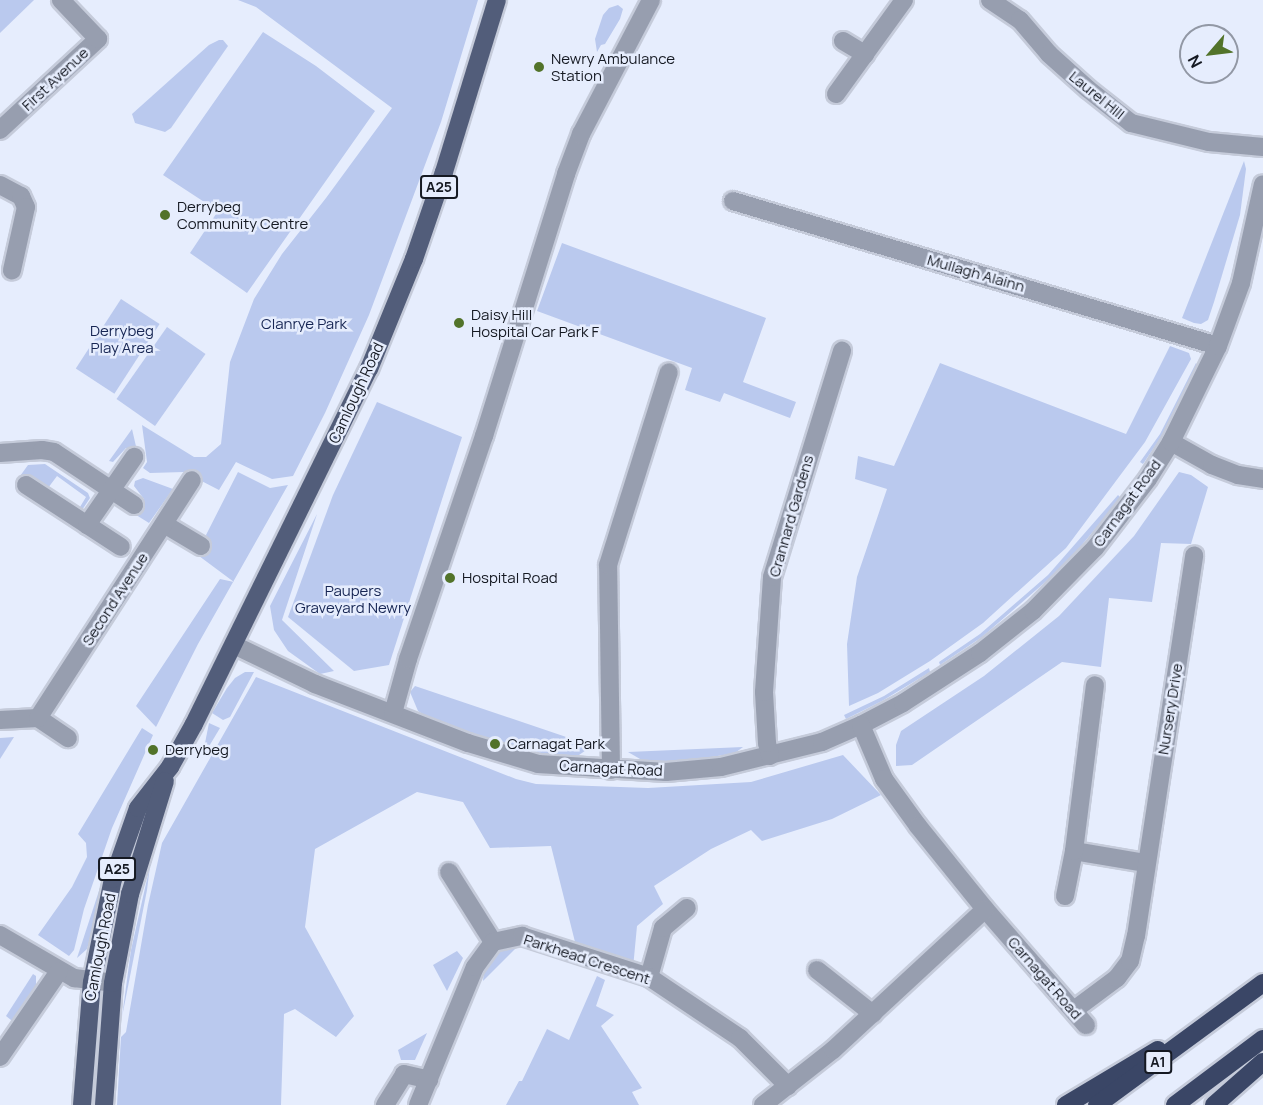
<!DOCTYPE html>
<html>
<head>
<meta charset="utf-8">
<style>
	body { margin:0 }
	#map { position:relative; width:1263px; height:1105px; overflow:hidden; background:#e6edfd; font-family:Manrope,sans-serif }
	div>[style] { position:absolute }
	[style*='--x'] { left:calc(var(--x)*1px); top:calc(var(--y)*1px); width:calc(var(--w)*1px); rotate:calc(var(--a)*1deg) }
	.green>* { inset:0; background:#bac9ee; transform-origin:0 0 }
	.roads { filter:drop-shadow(2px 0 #c5cbda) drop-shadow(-2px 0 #c5cbda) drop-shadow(0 2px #c5cbda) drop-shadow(0 -2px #c5cbda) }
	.street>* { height:18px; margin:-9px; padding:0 9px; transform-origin:9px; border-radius:9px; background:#979eaf }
	.primary>* { height:18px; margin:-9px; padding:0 9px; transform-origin:9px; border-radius:9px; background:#525d7a }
	.highway>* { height:18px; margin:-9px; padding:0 9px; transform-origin:9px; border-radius:9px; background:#3a4666 }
	.dots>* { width:16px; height:16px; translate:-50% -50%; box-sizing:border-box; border:3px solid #e6edfd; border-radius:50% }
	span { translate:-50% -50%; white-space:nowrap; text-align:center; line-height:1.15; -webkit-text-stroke:5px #e6edfd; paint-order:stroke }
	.shield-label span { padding:2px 4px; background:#e6edfd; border:2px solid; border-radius:4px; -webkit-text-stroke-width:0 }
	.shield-label { font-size:14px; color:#151922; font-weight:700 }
	.poi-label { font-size:15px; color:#151922 }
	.left { translate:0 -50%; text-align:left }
	.street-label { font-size:15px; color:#151922 }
	.park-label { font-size:15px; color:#172654 }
	.north { position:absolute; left:1179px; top:24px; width:60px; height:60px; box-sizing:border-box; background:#e6edfd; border:2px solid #9298a5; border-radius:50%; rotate:242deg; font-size:16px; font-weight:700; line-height:24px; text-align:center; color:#151922 }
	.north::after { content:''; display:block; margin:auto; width:21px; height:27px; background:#52732a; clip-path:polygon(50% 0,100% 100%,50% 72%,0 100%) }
</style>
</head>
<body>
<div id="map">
	<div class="green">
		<i style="clip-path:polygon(0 0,34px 0,0 33px)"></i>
		<i style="clip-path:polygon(238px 0,478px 0,441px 122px,369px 315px,325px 413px,293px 476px,272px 479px,236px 462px,219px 490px,184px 472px,150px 473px,143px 468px,147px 462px,142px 425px,194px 457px,206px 457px,221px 444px,230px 362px,254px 299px,282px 254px,326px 198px,392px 108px,256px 7px)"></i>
		<i style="clip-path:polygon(618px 5px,623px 9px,620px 19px,605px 44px,601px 45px,597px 52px,595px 39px,603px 15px,609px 8px)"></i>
		<i style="clip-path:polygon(263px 32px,316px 66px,375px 111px,247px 293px,190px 253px,218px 211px,163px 175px)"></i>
		<i style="clip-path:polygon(219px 40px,223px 40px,228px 46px,171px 128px,165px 132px,135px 123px,132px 114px,209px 45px)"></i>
		<i style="clip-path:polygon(1244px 161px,1246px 169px,1240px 215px,1214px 302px,1208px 320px,1201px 324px,1194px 323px,1182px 318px)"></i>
		<i style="clip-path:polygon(562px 243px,766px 318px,743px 382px,796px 402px,790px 418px,724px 393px,720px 402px,685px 390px,692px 368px,537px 311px)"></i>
		<i style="left:121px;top:299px;width:46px;height:83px;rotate:33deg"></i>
		<i style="left:167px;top:327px;width:47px;height:88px;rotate:35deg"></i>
		<i style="clip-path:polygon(1170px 346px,1189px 353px,1191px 359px,1145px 442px,1066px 548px,983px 623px,930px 661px,878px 693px,849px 706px,847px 644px,857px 577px,887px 489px,855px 479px,858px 456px,894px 466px,940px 363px,1126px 434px)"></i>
		<i style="clip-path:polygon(1196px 363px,1198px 366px,1164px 433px,1143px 464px,1140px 462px,1160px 434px)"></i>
		<i style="clip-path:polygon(377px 402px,462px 437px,389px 665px,354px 671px,288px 617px,333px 495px)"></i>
		<i style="clip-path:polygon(132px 429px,138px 455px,126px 448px,113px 462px,109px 461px)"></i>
		<i style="clip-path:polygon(45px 464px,88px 493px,90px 498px,82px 510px,80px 507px,86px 497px,57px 476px,48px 488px,31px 475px,22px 487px,15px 483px,28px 465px)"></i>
		<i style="clip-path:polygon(238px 472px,270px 488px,288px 485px,198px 644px,156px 727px,136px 706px,220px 579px,234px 582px,199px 556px,209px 542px,206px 535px)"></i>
		<i style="clip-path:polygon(1179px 472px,1191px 475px,1208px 487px,1191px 544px,1161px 543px,1152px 602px,1109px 598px,1101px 667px,1062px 662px,912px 765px,896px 766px,896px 745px,901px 731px,984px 676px,1059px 616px,1134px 536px)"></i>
		<i style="clip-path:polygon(143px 478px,173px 489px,149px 523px,133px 513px,144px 499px,134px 486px,135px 481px)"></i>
		<i style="clip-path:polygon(1118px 495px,1121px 498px,1066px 564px,982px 637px,940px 665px,939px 662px,980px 634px,1048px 575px)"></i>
		<i style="clip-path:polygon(317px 514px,282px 620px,334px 671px,320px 674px,288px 651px,274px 630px,270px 606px)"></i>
		<i style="clip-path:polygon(929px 668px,930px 672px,882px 701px,846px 719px,844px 715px,884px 696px)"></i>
		<i style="clip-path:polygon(245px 672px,254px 672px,230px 717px,223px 720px,212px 713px,227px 688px,235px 678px)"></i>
		<i style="clip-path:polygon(256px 677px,516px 779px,536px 784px,648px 788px,751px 782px,843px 755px,881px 795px,832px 819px,762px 841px,751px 830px,711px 849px,654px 886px,663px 904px,637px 926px,633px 968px,576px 946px,551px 846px,490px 848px,463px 802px,417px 792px,315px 849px,305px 927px,354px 1016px,336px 1037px,295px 1009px,284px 1014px,281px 1105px,117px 1105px,121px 1037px,126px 1032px,148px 905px,162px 843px)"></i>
		<i style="clip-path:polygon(415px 686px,581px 742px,592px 746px,579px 755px,548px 755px,436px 723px,418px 711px,410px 692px)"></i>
		<i style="clip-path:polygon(209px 723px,220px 728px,202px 758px)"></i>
		<i style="clip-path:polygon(142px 728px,153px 735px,112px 828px,84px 909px,74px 950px,69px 956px,38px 935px,72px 887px,87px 857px,86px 843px,78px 834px)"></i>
		<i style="clip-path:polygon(14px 737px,0 759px,0 738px)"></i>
		<i style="clip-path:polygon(743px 747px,735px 753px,689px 761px,647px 763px,628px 752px)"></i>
		<i style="clip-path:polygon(113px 848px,118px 849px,87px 949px,77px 958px)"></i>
		<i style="clip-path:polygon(150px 866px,147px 890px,122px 1017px,131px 950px)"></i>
		<i style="clip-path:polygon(519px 945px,483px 981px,484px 971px,502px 949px)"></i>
		<i style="clip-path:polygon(457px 951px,463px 958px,447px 991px,433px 965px)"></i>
		<i style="clip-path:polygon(33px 974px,36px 976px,36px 993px,16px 1024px,6px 1016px)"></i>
		<i style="clip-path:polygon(597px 976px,605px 980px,596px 1006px,614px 1015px,601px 1026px,642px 1088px,632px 1092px,639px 1105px,506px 1105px,519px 1081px,522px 1081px,547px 1029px,569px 1040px)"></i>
		<i style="clip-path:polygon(427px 1033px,415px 1060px,401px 1060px,398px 1050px)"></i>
	</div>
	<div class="roads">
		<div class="street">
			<i style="--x:990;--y:0;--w:36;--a:34"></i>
			<i style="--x:1020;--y:20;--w:45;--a:49.5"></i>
			<i style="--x:1049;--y:54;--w:52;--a:41.9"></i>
			<i style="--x:1088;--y:89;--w:55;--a:38.3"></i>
			<i style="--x:1131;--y:123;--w:80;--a:13.7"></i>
			<i style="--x:1209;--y:142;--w:54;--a:5.3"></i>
			<i style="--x:843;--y:41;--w:26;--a:31"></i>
			<i style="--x:836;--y:94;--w:116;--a:-54.1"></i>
			<i style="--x:0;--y:130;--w:134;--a:-42.9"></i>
			<i style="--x:98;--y:39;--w:54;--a:-133.5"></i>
			<i style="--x:0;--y:185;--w:24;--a:28"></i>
			<i style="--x:21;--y:196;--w:12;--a:66"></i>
			<i style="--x:26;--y:207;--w:65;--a:102.5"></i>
			<i style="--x:733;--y:201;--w:506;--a:16.65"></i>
			<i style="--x:1171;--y:442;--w:47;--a:29.3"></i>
			<i style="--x:1212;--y:465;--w:28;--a:21"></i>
			<i style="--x:1238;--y:475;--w:25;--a:9"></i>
			<i style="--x:0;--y:453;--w:42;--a:-4.1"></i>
			<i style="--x:42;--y:450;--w:12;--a:9"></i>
			<i style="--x:54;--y:452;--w:96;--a:33.5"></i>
			<i style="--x:26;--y:485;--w:113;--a:33.1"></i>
			<i style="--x:164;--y:524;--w:43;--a:30.7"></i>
			<i style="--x:87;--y:525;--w:83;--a:-55.3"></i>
			<i style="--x:234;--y:645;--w:90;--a:25.7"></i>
			<i style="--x:315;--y:684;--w:164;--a:21.1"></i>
			<i style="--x:468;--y:743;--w:73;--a:16.7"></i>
			<i style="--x:538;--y:764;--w:128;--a:3.6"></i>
			<i style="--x:666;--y:772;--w:55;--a:-5.2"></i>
			<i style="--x:721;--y:767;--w:104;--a:-13.9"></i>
			<i style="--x:822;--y:742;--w:43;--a:-23.6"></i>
			<i style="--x:861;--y:725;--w:47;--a:-27.6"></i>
			<i style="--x:903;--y:703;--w:92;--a:-33"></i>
			<i style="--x:980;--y:653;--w:68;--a:-38.4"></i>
			<i style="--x:1033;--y:611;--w:88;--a:-45.5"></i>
			<i style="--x:1095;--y:548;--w:87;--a:-52.5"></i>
			<i style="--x:1148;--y:479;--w:44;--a:-58.1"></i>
			<i style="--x:1171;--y:442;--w:107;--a:-63.9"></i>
			<i style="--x:1218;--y:346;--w:67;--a:-69.9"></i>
			<i style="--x:1241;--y:283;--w:101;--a:-77.5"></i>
			<i style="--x:393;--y:713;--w:56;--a:-74.5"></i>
			<i style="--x:408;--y:659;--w:236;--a:-71.2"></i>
			<i style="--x:484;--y:436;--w:275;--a:-72.6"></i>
			<i style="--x:566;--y:174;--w:43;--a:-69.4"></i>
			<i style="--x:581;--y:134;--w:151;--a:-62.4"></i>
			<i style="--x:38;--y:718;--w:36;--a:34"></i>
			<i style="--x:0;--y:720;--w:38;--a:-3"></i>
			<i style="--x:38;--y:718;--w:283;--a:-57.1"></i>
			<i style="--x:861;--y:725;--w:59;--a:66.9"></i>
			<i style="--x:884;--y:779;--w:58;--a:54.1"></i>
			<i style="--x:918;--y:826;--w:107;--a:51.1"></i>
			<i style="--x:985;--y:909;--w:154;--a:49"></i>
			<i style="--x:770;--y:756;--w:13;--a:-103"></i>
			<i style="--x:767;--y:743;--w:51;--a:-93.4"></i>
			<i style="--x:764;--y:692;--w:115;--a:-86"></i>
			<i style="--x:772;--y:577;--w:237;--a:-72.8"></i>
			<i style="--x:611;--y:770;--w:205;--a:-90.8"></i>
			<i style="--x:608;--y:565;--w:202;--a:-72.5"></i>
			<i style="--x:1074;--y:851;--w:73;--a:9.5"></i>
			<i style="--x:449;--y:872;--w:83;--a:57.8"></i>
			<i style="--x:1065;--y:896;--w:46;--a:-78.7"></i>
			<i style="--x:1074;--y:851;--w:167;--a:-82.8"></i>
			<i style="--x:0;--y:935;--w:86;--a:30.2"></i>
			<i style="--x:74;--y:978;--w:39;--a:7"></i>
			<i style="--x:817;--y:970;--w:71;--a:38.2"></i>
			<i style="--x:649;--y:977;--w:51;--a:-74.1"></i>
			<i style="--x:663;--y:928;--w:31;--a:-40"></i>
			<i style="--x:1074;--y:1010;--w:54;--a:-36.7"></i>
			<i style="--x:1117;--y:978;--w:21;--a:-53"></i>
			<i style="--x:1130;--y:961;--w:26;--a:-77"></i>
			<i style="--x:1136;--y:936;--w:385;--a:-81.3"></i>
			<i style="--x:0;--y:1057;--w:104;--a:-55.5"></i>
			<i style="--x:385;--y:1105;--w:36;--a:-58"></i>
			<i style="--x:404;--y:1074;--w:26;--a:13"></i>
			<i style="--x:418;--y:1105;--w:149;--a:-67.6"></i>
			<i style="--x:475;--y:967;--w:31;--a:-54"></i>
			<i style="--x:493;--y:942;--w:30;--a:-12"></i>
			<i style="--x:522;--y:936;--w:133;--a:17.9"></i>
			<i style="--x:649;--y:977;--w:110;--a:33.8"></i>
			<i style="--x:740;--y:1038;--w:68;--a:45"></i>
			<i style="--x:763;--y:1105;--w:89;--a:-38.2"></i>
			<i style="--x:833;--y:1050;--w:207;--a:-42.8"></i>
		</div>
		<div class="primary">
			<i style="--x:82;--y:1105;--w:123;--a:-85.4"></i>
			<i style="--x:92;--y:982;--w:105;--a:-78.5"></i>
			<i style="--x:113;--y:879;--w:75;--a:-70.6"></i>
			<i style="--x:138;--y:808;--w:52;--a:-52"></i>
			<i style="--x:170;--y:767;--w:49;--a:-60.8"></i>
			<i style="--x:194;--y:724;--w:396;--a:-63.8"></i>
			<i style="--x:369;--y:369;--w:119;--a:-67.8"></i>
			<i style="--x:414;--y:259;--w:92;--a:-71"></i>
			<i style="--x:444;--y:172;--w:180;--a:-72.9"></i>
			<i style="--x:104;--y:1105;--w:122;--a:-85.8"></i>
			<i style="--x:113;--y:983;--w:91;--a:-79.2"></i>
			<i style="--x:130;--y:894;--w:118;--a:-72.8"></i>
		</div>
		<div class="highway">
			<i style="--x:1066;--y:1105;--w:107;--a:-30.9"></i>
			<i style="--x:1097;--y:1105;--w:206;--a:-36.3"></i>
			<i style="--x:1175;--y:1105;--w:110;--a:-36.9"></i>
			<i style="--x:1214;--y:1105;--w:65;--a:-41.3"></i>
		</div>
	</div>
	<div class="dots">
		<i style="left:539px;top:67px;background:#52732a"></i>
		<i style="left:165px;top:215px;background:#52732a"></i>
		<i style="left:459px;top:323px;background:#52732a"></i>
		<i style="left:450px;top:578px;background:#52732a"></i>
		<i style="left:495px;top:744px;background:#52732a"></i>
		<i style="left:153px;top:750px;background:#52732a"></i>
	</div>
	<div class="shield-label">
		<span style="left:439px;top:187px">A25</span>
		<span style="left:117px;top:869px">A25</span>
		<span style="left:1158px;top:1062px">A1</span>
	</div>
	<div class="poi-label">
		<span class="left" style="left:551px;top:67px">Newry Ambulance<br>Station</span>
		<span class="left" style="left:177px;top:215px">Derrybeg<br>Community Centre</span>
		<span class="left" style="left:471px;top:323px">Daisy Hill<br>Hospital Car Park F</span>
		<span class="left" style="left:462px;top:578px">Hospital Road</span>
		<span class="left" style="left:507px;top:744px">Carnagat Park</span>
		<span class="left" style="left:165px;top:750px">Derrybeg</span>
	</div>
	<div class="street-label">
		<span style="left:55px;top:79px;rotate:-43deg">First Avenue</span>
		<span style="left:1097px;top:95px;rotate:39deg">Laurel Hill</span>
		<span style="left:976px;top:273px;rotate:16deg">Mullagh Alainn</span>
		<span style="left:356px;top:393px;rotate:-65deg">Camlough Road</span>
		<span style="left:1127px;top:503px;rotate:-54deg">Carnagat Road</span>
		<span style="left:791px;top:516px;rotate:-74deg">Crannard Gardens</span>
		<span style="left:115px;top:599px;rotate:-57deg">Second Avenue</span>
		<span style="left:1170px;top:709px;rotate:-81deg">Nursery Drive</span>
		<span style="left:611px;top:768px;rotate:3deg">Carnagat Road</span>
		<span style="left:100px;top:947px;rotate:-79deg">Camlough Road</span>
		<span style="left:587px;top:959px;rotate:18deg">Parkhead Crescent</span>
		<span style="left:1045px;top:978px;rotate:49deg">Carnagat Road</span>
	</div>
	<div class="park-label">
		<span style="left:304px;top:324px">Clanrye Park</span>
		<span style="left:122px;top:339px">Derrybeg<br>Play Area</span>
		<span style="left:353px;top:599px">Paupers<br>Graveyard Newry</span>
	</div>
	<div class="north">N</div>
</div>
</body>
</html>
